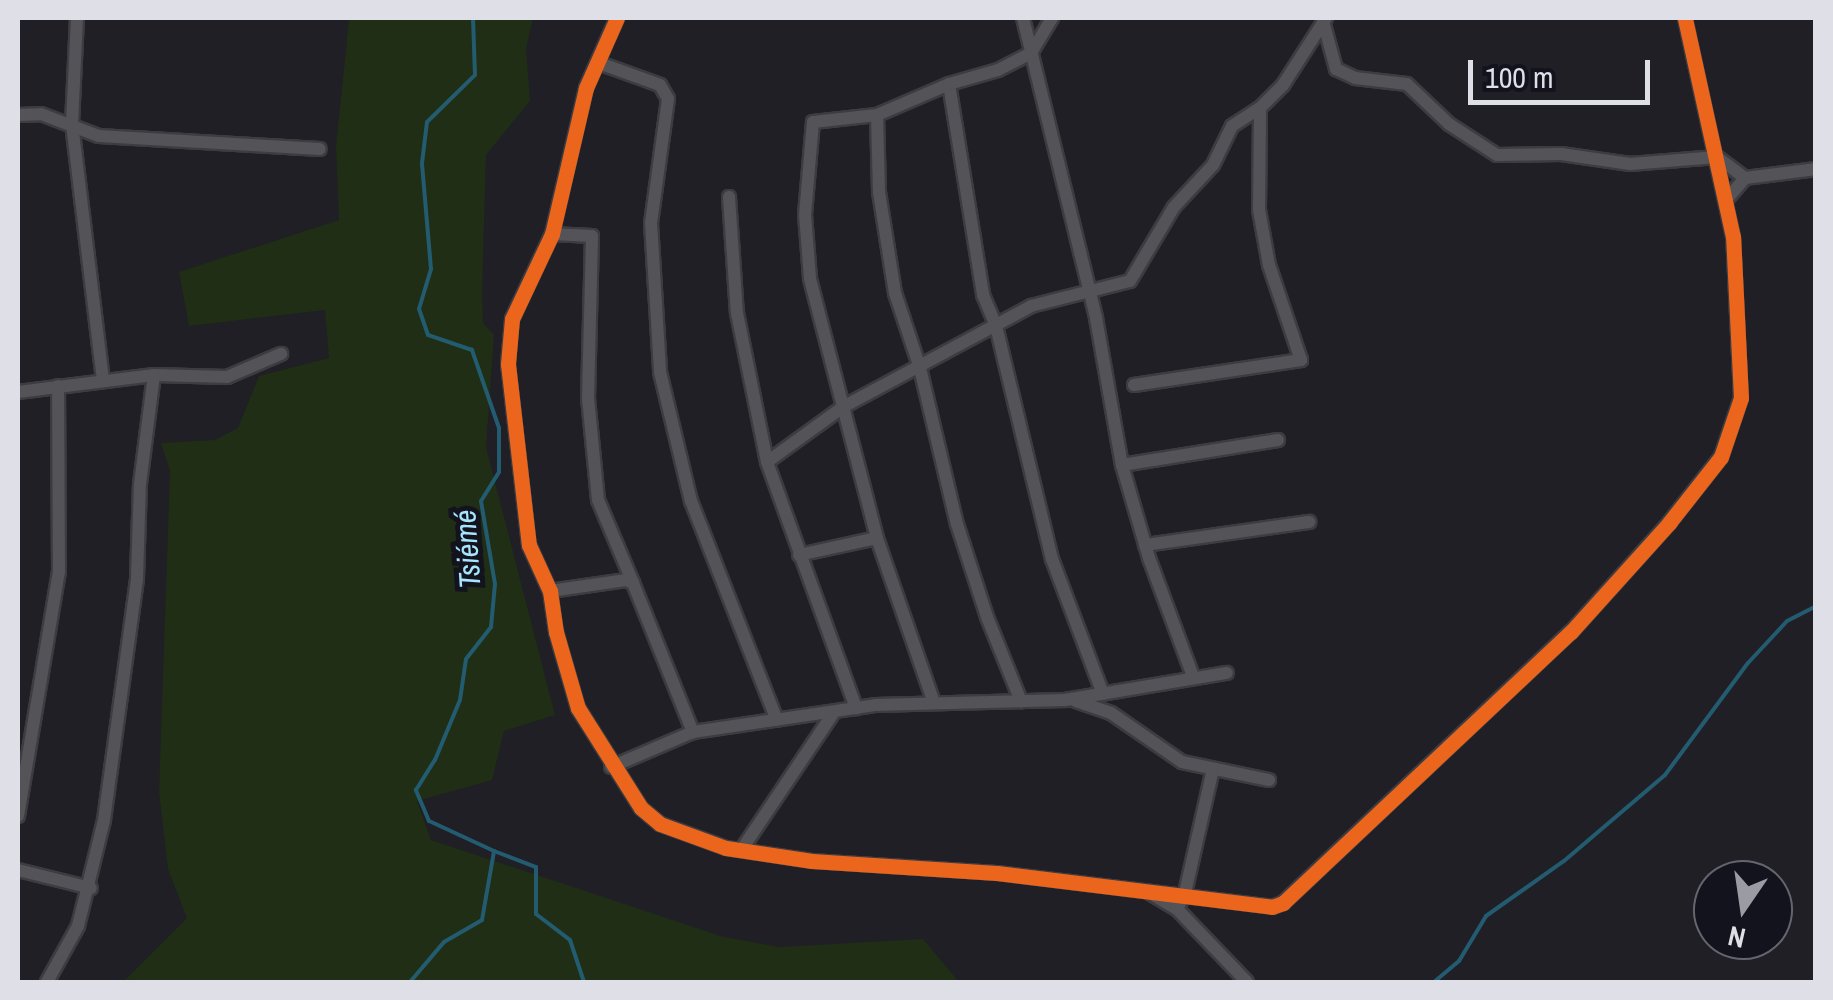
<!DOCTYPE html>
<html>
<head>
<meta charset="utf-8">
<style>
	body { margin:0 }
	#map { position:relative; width:1833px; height:1000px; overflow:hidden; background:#1f1f25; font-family:"Archivo Narrow",sans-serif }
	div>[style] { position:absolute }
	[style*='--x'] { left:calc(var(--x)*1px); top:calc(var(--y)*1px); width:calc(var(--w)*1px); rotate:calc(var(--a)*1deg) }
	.green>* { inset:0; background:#1f2e15 }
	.stream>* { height:4px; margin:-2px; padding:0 2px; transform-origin:2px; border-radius:2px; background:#235c70 }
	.roads { filter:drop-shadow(2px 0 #3c3c41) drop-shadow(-2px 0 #3c3c41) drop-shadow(0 2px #3c3c41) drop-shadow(0 -2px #3c3c41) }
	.minor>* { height:12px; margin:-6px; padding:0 6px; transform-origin:6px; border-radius:6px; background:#535358 }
	.cycleway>* { height:15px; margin:-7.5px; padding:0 7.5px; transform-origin:7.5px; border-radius:7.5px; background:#eb651d }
	span { translate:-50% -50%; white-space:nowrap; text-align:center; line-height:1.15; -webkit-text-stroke:10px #13131e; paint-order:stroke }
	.water-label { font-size:30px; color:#a6e5fd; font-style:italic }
	.frame { position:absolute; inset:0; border:20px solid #dedfe7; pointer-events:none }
	.north { position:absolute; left:1693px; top:860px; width:100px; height:100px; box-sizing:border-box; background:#13131e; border:2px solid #64656e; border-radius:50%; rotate:193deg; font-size:28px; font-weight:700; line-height:40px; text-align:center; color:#dedfe7 }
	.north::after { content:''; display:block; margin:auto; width:35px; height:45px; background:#9b9ca3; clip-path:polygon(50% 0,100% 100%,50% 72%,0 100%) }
	.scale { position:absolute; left:1468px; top:60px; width:182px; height:45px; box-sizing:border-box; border:5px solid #dedfe7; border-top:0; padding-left:12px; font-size:30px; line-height:35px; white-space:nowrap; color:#dedfe7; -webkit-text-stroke:8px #13131e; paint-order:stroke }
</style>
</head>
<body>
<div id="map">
	<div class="green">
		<i style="clip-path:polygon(344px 18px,533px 18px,526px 49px,530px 101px,486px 155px,482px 295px,483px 323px,494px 335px,486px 447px,555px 715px,504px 731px,492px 780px,417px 801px,431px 840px,724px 937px,779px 947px,923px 939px,959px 982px,123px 982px,187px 918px,168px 869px,159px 792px,170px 471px,161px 443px,215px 440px,238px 428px,259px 376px,329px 358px,325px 310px,189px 326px,179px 272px,339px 220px,336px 146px,349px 20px)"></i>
	</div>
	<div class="stream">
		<i style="--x:494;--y:851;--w:45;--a:20.9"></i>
		<i style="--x:536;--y:867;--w:47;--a:90"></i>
		<i style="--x:536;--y:914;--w:43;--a:37.4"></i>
		<i style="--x:570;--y:940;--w:44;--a:71.6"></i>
		<i style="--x:410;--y:982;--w:52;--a:-49.6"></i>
		<i style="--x:444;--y:942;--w:44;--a:-30.1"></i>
		<i style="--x:482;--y:920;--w:70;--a:-80.1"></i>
		<i style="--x:494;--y:851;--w:72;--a:-155.2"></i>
		<i style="--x:429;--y:821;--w:34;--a:-113"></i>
		<i style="--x:416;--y:790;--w:36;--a:-58"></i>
		<i style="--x:435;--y:760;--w:65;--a:-67.4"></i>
		<i style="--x:460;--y:700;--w:41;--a:-81.7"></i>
		<i style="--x:466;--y:659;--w:41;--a:-52"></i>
		<i style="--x:491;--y:627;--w:43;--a:-84.7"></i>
		<i style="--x:495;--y:584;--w:84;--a:-99.6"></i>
		<i style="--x:481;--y:501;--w:34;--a:-58"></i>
		<i style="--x:499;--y:472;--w:44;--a:-90"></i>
		<i style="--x:499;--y:428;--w:83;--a:-109.1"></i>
		<i style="--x:472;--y:350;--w:46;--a:-161.2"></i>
		<i style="--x:428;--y:335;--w:28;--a:-109"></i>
		<i style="--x:419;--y:309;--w:42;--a:-73.3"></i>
		<i style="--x:431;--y:269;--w:106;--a:-94.9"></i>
		<i style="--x:422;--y:163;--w:41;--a:-83"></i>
		<i style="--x:427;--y:122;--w:67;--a:-44.4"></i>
		<i style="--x:475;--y:75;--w:57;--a:-92"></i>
		<i style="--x:1434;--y:982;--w:33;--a:-40"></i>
		<i style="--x:1459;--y:961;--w:52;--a:-59"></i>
		<i style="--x:1486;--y:916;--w:95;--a:-35.2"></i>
		<i style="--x:1564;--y:861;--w:133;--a:-40.4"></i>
		<i style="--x:1665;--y:775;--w:139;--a:-53.5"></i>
		<i style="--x:1748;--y:663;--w:57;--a:-47.1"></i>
		<i style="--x:1787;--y:621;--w:33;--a:-27"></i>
	</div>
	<div class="roads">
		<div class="minor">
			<i style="--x:77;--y:18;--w:106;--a:92.7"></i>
			<i style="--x:72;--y:124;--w:258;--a:83.1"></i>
			<i style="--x:617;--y:18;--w:77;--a:113.9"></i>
			<i style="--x:586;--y:88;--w:150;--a:103.1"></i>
			<i style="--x:552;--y:234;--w:94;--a:115.2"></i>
			<i style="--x:512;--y:319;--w:45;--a:95.1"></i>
			<i style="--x:508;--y:364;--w:182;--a:83.4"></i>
			<i style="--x:529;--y:545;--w:51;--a:65.5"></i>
			<i style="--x:550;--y:591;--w:41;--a:81.7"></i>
			<i style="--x:556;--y:632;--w:79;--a:73.9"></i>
			<i style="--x:578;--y:708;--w:118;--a:57.8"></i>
			<i style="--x:641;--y:808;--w:25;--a:40"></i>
			<i style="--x:660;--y:824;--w:70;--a:20"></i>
			<i style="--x:726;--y:848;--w:87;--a:8.6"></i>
			<i style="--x:812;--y:861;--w:185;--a:3.7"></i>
			<i style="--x:997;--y:873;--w:277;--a:7"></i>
			<i style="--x:1272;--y:907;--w:12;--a:-20"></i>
			<i style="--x:1283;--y:903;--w:395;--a:-43.3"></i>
			<i style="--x:1571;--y:632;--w:147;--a:-48"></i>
			<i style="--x:1669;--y:523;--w:84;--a:-51.8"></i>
			<i style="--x:1721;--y:457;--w:62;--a:-71.3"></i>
			<i style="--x:1741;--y:398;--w:161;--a:-92.8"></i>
			<i style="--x:1733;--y:237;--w:224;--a:-102.4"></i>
			<i style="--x:1023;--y:18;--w:309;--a:76.3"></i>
			<i style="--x:1096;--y:318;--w:149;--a:80"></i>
			<i style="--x:1122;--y:465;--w:97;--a:73.8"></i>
			<i style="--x:1149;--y:558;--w:126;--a:69.6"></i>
			<i style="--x:1323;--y:21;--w:50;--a:74.8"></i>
			<i style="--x:1336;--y:69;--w:21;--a:25"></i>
			<i style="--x:1355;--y:78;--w:52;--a:6.6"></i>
			<i style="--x:1407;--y:84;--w:58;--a:43.6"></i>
			<i style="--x:1449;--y:124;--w:57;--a:32.9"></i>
			<i style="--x:1497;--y:155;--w:64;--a:-0.9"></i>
			<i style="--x:1561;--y:154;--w:70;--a:8.2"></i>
			<i style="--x:1630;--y:164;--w:87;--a:-4.6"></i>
			<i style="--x:1717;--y:157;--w:35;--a:37"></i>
			<i style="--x:599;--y:63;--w:65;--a:19.8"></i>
			<i style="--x:660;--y:85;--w:16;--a:60"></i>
			<i style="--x:668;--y:99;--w:125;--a:97.8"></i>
			<i style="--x:651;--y:223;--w:149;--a:86.5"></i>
			<i style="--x:660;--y:372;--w:133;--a:76.5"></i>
			<i style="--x:691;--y:501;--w:235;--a:68.6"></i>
			<i style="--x:949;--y:84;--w:214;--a:80.8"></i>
			<i style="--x:983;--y:295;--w:34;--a:67"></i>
			<i style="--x:996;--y:326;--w:240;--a:76.5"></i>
			<i style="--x:1052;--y:559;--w:144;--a:69.3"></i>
			<i style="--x:18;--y:115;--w:23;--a:-2"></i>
			<i style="--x:41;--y:114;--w:62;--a:20.8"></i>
			<i style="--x:99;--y:136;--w:221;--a:3.4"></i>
			<i style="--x:877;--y:115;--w:77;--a:88.5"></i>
			<i style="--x:879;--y:192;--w:102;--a:81"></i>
			<i style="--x:895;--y:293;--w:79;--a:71.6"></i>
			<i style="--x:920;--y:368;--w:160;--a:76.7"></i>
			<i style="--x:957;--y:524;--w:98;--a:72.1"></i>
			<i style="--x:987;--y:617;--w:91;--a:68"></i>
			<i style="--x:729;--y:197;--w:116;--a:86.1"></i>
			<i style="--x:737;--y:313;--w:152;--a:78.6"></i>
			<i style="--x:767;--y:462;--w:262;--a:70.1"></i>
			<i style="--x:1726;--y:200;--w:29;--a:-49"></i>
			<i style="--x:1745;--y:178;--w:72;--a:-7.2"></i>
			<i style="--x:552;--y:234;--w:40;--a:2.9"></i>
			<i style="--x:592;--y:236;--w:162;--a:91.4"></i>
			<i style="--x:588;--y:398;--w:102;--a:84.4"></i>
			<i style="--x:598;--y:500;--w:90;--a:67.1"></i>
			<i style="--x:1134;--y:385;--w:169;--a:-8.5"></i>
			<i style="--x:1301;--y:360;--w:100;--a:-108.6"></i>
			<i style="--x:1269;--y:265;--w:56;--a:-100.3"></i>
			<i style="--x:1259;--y:210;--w:102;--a:-89.4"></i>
			<i style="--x:18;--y:392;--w:137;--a:-7.1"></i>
			<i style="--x:154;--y:375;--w:73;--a:1.6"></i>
			<i style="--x:227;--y:377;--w:59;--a:-23.1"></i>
			<i style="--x:767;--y:462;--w:94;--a:-35.9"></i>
			<i style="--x:843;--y:407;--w:213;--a:-28.2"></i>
			<i style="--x:1031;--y:306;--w:102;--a:-14.2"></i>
			<i style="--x:1130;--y:281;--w:86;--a:-59.3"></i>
			<i style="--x:1174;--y:207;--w:57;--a:-47.1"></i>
			<i style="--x:1213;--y:165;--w:43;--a:-64"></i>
			<i style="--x:1232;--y:126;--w:33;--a:-33"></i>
			<i style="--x:1260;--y:108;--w:33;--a:-45"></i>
			<i style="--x:1283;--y:85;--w:80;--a:-57.3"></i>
			<i style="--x:1122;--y:465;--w:158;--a:-9.1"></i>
			<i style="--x:1145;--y:545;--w:166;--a:-8"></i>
			<i style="--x:799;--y:555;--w:80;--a:-12.3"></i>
			<i style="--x:550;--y:591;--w:77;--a:-8.2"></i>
			<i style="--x:626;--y:580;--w:8;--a:23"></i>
			<i style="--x:633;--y:583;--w:161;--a:68.1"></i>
			<i style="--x:933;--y:700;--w:171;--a:-109.1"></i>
			<i style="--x:877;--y:538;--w:268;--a:-104.5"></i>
			<i style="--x:810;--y:278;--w:63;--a:-94.5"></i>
			<i style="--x:805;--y:215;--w:93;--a:-85.1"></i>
			<i style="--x:813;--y:122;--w:64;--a:-6.2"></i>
			<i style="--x:877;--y:115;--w:78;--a:-23.3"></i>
			<i style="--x:949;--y:84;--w:51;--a:-15.9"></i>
			<i style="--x:998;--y:70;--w:37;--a:-27"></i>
			<i style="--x:1031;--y:53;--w:41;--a:-59"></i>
			<i style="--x:1076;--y:701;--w:37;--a:19"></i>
			<i style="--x:1111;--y:713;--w:86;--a:34.6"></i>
			<i style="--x:1182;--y:762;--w:89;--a:11.7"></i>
			<i style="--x:611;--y:767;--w:89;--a:-23.1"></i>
			<i style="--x:693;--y:732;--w:184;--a:-8.4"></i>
			<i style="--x:875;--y:705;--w:190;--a:-1.5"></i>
			<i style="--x:1065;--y:700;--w:164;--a:-9.5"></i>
			<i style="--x:18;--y:816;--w:247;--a:-80.5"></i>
			<i style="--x:59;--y:572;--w:186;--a:-90.3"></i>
			<i style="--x:742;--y:849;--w:161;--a:-56.1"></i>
			<i style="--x:18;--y:870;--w:75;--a:13.9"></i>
			<i style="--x:1150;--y:893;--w:31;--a:31"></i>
			<i style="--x:1177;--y:909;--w:101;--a:46.2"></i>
			<i style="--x:1177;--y:909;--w:18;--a:-63"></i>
			<i style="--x:1185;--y:893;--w:127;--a:-77.3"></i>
			<i style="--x:47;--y:982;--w:64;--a:-61"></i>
			<i style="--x:78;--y:926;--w:109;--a:-76.2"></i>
			<i style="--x:104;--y:820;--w:244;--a:-82.2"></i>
			<i style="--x:137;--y:578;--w:94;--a:-88.2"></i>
			<i style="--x:140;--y:484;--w:110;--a:-82.7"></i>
		</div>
	</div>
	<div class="cycleway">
		<i style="--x:617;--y:18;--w:77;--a:113.9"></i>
		<i style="--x:586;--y:88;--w:150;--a:103.1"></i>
		<i style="--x:552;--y:234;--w:94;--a:115.2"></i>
		<i style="--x:512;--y:319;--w:45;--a:95.1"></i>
		<i style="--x:508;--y:364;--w:182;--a:83.4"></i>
		<i style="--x:529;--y:545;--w:51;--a:65.5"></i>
		<i style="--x:550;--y:591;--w:41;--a:81.7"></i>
		<i style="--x:556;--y:632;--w:79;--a:73.9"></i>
		<i style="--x:578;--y:708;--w:118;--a:57.8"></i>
		<i style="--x:641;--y:808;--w:25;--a:40"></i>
		<i style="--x:660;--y:824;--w:70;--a:20"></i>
		<i style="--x:726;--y:848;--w:87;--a:8.6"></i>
		<i style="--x:812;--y:861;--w:185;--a:3.7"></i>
		<i style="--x:997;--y:873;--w:277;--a:7"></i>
		<i style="--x:1272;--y:907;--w:12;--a:-20"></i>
		<i style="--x:1283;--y:903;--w:395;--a:-43.3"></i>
		<i style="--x:1571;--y:632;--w:147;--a:-48"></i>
		<i style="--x:1669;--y:523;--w:84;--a:-51.8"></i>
		<i style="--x:1721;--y:457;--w:62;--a:-71.3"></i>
		<i style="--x:1741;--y:398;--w:161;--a:-92.8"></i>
		<i style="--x:1733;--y:237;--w:224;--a:-102.4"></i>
	</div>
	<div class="water-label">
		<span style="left:467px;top:549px;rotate:-94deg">Tsiémé</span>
	</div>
	<div class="frame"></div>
	<div class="north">N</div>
	<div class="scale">100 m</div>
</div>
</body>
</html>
